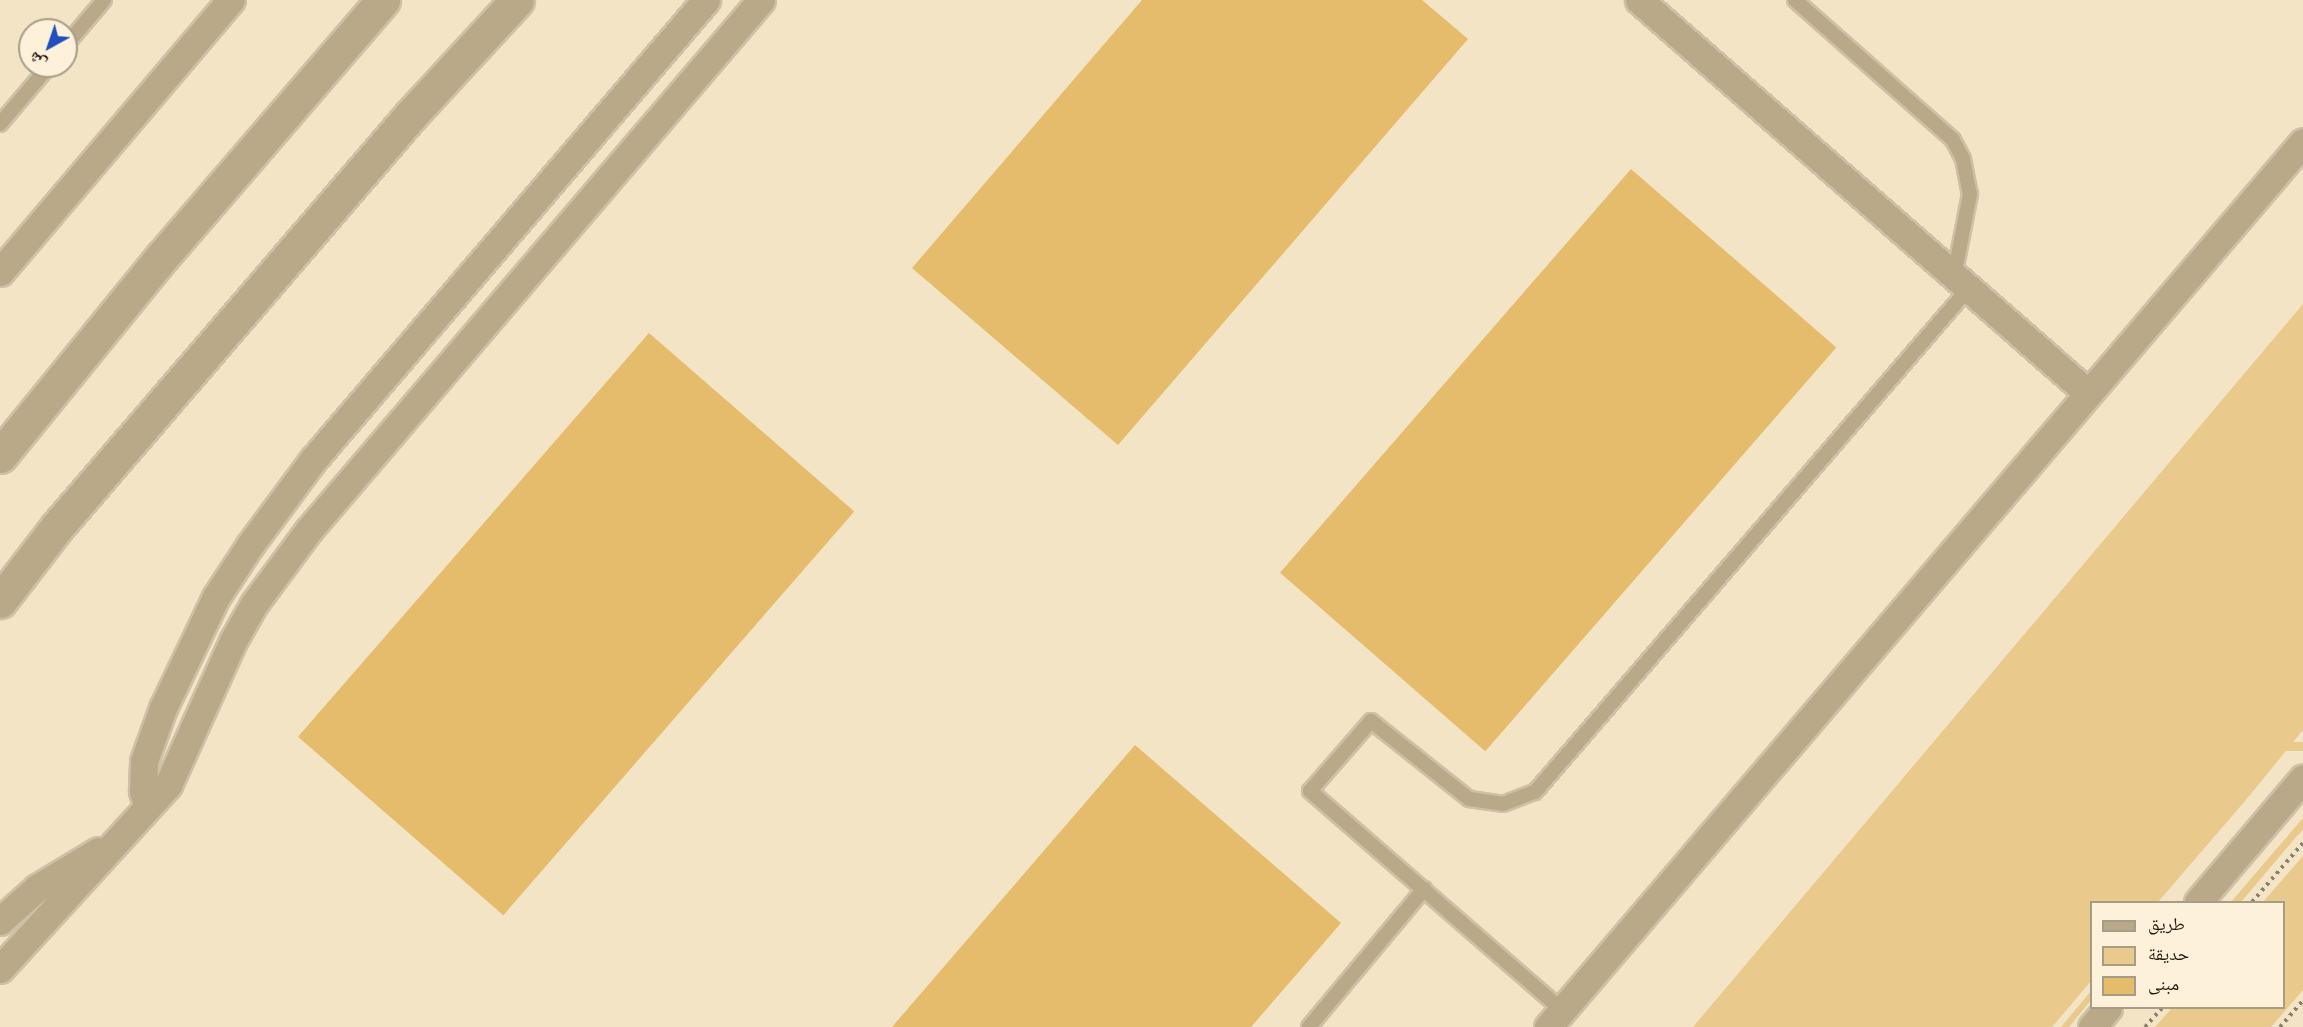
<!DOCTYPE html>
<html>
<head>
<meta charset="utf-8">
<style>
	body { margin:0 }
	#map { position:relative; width:2303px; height:1027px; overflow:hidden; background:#f4e4c6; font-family:"Nunito Sans","Noto Naskh Arabic",sans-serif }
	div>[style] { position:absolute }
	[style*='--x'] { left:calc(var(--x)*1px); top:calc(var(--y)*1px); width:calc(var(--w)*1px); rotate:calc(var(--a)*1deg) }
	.green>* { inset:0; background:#e9c98c; transform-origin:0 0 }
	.building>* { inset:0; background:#e4bc6b; transform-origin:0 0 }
	.path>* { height:4px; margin-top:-2px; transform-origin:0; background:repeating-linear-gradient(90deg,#897f6a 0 3px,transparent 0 7.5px) }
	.roads { filter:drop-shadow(2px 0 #cec0a6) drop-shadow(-2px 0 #cec0a6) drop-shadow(0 2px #cec0a6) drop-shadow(0 -2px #cec0a6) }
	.service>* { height:14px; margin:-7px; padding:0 7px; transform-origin:7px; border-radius:7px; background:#baa988 }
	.minor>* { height:27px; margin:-13.5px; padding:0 13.5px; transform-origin:13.5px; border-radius:13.5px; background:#baa988 }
	.tertiary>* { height:33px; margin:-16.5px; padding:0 16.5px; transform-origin:16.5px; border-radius:16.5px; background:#baa988 }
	span { translate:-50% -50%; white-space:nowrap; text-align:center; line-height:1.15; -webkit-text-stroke:4.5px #fef1d9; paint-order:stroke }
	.legend { position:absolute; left:2090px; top:901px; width:195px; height:108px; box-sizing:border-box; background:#fef1d9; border:2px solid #a69d89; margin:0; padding:8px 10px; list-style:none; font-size:18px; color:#231e12 }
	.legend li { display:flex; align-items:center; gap:12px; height:30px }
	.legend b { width:30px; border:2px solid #a69d89 }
	.north { position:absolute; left:18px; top:18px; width:60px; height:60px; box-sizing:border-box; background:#fef1d9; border:2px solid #a69d89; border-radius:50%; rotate:220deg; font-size:16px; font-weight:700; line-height:24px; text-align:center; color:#231e12 }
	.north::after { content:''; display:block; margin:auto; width:21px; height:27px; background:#1e4fbc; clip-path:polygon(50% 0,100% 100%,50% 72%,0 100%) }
</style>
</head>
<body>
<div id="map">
	<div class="green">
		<i style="clip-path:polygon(2303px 304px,2303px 730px,2245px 801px,2158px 902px,2092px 902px,2091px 981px,2052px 1027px,1693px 1027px)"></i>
		<i style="left:2303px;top:742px;width:9px;height:210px;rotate:90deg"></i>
		<i style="clip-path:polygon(2303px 818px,2303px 830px,2297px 836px,2241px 902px,2231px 902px)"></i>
		<i style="clip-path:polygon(2303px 856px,2303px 990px,2271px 1027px,2155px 1027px,2172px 1008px,2284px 1008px,2284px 902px,2263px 902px)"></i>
		<i style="clip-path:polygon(2091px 991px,2091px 1000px,2069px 1027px,2061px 1027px)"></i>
	</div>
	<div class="building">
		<i style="clip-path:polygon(1142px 0,1422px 0,1468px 39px,1118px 445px,912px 268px)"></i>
		<i style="left:1631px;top:169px;width:272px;height:535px;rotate:41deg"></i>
		<i style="left:649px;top:333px;width:272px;height:535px;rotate:41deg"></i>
		<i style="clip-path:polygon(1135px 745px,1341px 923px,1251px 1027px,892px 1027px)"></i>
	</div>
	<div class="path">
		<i style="--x:2252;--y:902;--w:78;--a:-49.2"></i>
		<i style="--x:2145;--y:1027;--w:25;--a:-48"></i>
		<i style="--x:2280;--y:1027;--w:35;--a:-49"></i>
	</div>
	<div class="roads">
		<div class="service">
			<i style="--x:1795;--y:0;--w:211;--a:41.5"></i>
			<i style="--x:1953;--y:140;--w:21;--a:62"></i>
			<i style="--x:1963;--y:159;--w:36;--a:79"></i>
			<i style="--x:1970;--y:194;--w:84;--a:101"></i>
			<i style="--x:66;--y:45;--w:59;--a:-49.8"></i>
			<i style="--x:0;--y:124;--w:76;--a:-49.8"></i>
			<i style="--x:1562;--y:1010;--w:334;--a:-139"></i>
			<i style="--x:1310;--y:791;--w:93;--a:-48.9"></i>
			<i style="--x:1371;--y:721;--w:125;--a:38.5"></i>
			<i style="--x:1469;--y:799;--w:34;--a:8"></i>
			<i style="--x:1503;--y:804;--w:34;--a:-21"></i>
			<i style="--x:1535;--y:792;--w:665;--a:-49.27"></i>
			<i style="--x:1309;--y:1027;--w:180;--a:-50.2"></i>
		</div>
		<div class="minor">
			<i style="--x:1639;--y:0;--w:597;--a:41.19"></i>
			<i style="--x:0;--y:272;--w:357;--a:-49.7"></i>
			<i style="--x:147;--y:805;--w:15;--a:-106"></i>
			<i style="--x:143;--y:791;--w:30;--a:-88"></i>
			<i style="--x:144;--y:761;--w:56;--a:-70.3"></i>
			<i style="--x:163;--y:708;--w:123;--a:-64.5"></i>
			<i style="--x:216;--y:597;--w:62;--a:-56.8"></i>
			<i style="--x:250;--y:545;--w:106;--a:-53.5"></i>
			<i style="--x:313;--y:460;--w:605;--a:-49.49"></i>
			<i style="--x:2198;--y:902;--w:162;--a:-49.7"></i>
			<i style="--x:0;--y:921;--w:50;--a:-41.7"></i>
			<i style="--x:37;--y:888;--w:71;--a:-31.2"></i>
			<i style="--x:0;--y:969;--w:249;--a:-47.6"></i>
			<i style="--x:168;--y:785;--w:158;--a:-65.7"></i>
			<i style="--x:233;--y:641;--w:43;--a:-60.4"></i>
			<i style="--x:254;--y:604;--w:91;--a:-53.5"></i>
			<i style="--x:308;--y:531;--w:698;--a:-49.53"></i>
			<i style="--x:1548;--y:1027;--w:1163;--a:-49.53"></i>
			<i style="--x:2092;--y:1027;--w:25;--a:-50"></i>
		</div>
		<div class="tertiary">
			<i style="--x:0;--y:456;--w:257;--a:-50.9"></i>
			<i style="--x:162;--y:257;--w:339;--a:-49.3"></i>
			<i style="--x:0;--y:601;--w:93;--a:-52.4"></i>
			<i style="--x:57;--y:527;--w:543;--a:-49.33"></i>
			<i style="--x:411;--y:115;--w:156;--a:-47.3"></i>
		</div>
	</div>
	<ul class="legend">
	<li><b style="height:8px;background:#baa988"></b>طريق</li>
	<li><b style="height:16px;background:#e9c98c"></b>حديقة</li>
	<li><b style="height:16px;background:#e4bc6b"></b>مبنى</li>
	</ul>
	<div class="north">ش</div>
</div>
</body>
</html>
